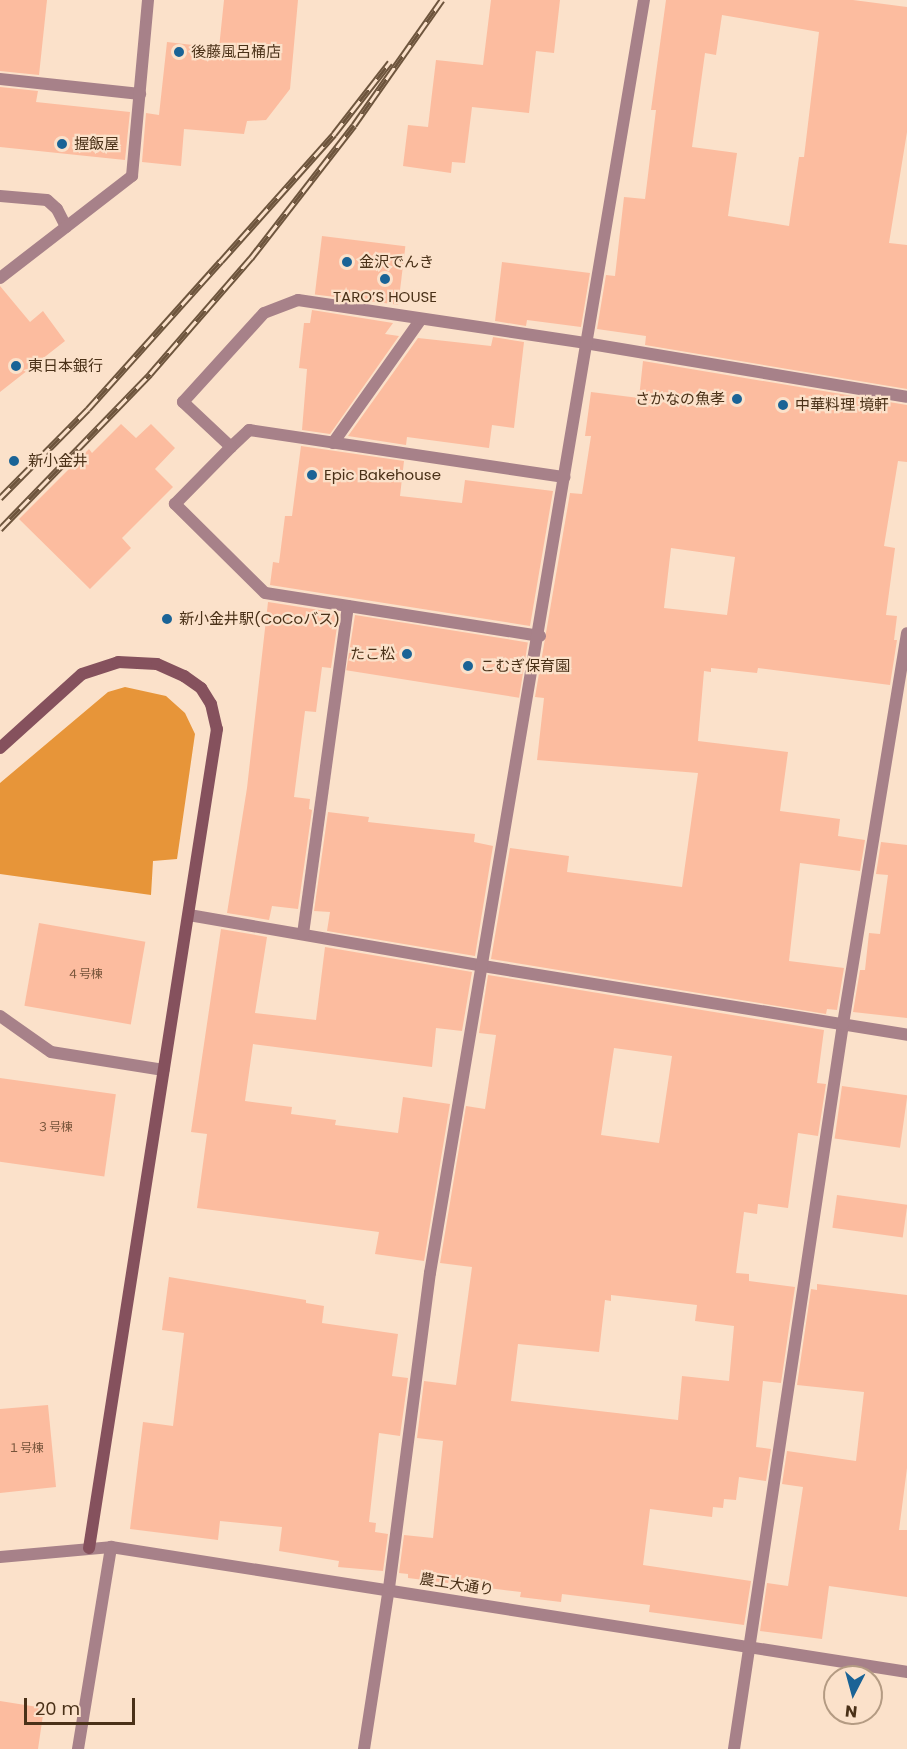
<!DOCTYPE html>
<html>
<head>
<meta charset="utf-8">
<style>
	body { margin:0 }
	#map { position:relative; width:907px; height:1749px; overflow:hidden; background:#fbe1ca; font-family:Poppins,"Noto Sans JP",sans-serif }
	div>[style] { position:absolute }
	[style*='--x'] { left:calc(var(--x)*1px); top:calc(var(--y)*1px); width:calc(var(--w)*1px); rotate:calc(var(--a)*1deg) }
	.forest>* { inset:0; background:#e79539 }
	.building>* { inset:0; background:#fcbc9f; transform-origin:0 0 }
	.lane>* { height:12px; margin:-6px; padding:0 6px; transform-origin:6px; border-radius:6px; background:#a78189 }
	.street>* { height:12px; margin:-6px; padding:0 6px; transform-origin:6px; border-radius:6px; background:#a78189 }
	.secondary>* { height:12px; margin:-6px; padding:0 6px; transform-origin:6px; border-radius:6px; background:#85515d }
	.rail>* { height:7px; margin-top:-3.5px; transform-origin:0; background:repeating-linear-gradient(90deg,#fbe1ca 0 14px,#6e553d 0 28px); box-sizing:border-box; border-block:2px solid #6e553d }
	.dots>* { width:16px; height:16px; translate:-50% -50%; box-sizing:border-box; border:3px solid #fbe1ca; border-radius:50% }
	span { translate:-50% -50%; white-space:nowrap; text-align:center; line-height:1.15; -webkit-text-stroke:4.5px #fbe1ca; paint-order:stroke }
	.number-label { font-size:12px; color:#76543a }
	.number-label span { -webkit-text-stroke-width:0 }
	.poi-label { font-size:15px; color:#4a3118 }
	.left { translate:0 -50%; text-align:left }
	.right { translate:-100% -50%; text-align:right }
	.street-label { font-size:15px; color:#4a3118 }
	.north { position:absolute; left:823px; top:1665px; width:60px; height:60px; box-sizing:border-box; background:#fbe1ca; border:2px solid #b49b83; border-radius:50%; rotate:186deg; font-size:16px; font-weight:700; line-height:24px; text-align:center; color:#4a3118 }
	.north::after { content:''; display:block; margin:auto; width:21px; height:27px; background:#1a6396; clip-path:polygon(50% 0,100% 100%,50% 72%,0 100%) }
	.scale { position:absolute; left:24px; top:1698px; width:111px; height:27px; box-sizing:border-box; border:3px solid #4a3118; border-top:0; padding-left:8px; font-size:18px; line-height:21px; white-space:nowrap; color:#4a3118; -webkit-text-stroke:4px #fbe1ca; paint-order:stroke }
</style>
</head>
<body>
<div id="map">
	<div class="forest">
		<i style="clip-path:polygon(125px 687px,166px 696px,185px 713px,195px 734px,177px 859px,153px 861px,151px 895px,0 874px,0 783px,108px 692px)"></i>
	</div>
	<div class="building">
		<i style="clip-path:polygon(0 0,47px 0,39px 75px,0 71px)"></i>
		<i style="clip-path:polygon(224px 0,298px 0,290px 89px,266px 120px,247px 121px,244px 134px,184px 129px,181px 166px,142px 162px,146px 113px,159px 115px,167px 42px,219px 48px)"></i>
		<i style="clip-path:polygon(491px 0,560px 0,554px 53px,536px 51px,529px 113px,472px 107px,465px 163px,452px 162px,451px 173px,403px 166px,408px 125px,428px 127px,436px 60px,483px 65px)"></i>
		<i style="clip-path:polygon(evenodd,666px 0,853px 0,907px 7px,907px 132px,889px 243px,907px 245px,907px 389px,645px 345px,646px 336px,597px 329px,606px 275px,615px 276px,624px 197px,645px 199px,656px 110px,651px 110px,666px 0,722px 15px,819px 32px,804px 157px,799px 157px,789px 226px,728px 216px,737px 153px,692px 147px,705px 53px,716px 55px,722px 15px)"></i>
		<i style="clip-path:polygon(0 87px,38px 91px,36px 102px,130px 112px,125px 160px,0 147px)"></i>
		<i style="left:322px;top:236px;width:84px;height:59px;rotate:7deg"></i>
		<i style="clip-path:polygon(502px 262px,590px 273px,581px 327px,527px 320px,526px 326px,495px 321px)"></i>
		<i style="clip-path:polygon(0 286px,30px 322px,43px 311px,65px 341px,0 392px)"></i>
		<i style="clip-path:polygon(312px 310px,393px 323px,385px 334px,399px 336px,330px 434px,302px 430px,307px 369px,299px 368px,304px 323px,310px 323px)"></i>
		<i style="clip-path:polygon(493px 337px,524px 342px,514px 428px,492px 425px,489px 448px,407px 437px,406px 445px,348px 436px,418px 338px,491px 346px)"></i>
		<i style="clip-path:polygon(evenodd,643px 361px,907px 405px,907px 462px,898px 461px,884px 546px,895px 548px,886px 615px,897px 616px,894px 640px,897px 640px,890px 685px,758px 668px,757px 673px,711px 668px,711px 672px,704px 671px,698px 741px,788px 752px,780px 811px,840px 819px,838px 836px,865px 840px,860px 871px,800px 863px,789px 961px,844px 968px,837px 1010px,827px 1009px,826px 1014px,491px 959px,510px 848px,569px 856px,567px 872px,682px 887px,698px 773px,537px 760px,544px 698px,535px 697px,570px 493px,582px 494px,591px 436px,585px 436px,591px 392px,639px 398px,643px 361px,671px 548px,735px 557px,727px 615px,664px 608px,671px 548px)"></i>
		<i style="clip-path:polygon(121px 424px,136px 438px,151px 424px,175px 448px,155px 469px,173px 487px,122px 538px,131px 548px,90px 589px,19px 519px,89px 449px,92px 453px)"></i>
		<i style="clip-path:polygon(301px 446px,404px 461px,400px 496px,462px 503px,465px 480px,553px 491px,530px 626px,270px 585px,273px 562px,279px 563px,285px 516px,292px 516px)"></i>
		<i style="clip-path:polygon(268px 602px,339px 613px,331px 668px,322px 667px,316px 712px,305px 711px,294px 797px,310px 799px,309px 809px,312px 810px,298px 909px,272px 906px,269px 920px,227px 913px,247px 788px)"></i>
		<i style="left:355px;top:615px;width:175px;height:56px;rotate:9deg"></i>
		<i style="clip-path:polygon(328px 812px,369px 817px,368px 822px,475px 834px,474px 842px,493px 846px,475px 956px,327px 931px,330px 912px,314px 911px)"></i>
		<i style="clip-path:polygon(881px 842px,907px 845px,907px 1018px,853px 1012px,860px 970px,865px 970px,869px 933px,880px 934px,888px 875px,876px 874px)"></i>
		<i style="left:39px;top:923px;width:108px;height:84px;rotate:10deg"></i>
		<i style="clip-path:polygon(221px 929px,267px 937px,255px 1013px,316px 1020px,325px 947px,472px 972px,462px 1031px,436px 1028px,432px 1067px,253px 1044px,245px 1101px,292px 1107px,291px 1114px,336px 1120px,335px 1125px,398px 1133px,403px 1097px,450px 1104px,424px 1261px,375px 1254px,379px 1232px,197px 1208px,207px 1134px,191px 1132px)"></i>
		<i style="clip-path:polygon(evenodd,488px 975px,824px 1030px,817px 1083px,826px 1084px,818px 1136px,798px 1133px,788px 1208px,758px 1204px,757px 1214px,744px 1212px,736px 1273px,749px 1274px,749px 1281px,795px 1287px,781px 1383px,763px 1381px,756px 1447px,771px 1449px,766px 1481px,739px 1477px,736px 1500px,724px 1499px,723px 1508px,713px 1507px,712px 1517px,650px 1509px,643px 1565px,751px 1581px,744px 1625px,649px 1612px,650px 1605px,562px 1594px,561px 1602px,520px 1597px,521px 1592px,408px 1578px,408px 1574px,399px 1573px,404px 1535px,433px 1538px,443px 1441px,417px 1438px,424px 1381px,456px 1385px,472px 1267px,440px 1263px,466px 1106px,485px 1109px,496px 1035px,479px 1033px,488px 975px,614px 1048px,672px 1056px,659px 1143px,601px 1135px,614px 1048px,488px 975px,611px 1295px,697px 1305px,695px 1321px,734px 1326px,729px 1381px,682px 1376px,678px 1420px,511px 1401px,518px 1344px,599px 1352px,605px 1300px,611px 1301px,611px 1295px)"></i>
		<i style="left:0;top:1078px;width:117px;height:83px;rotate:8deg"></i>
		<i style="left:842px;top:1086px;width:66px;height:53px;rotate:8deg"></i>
		<i style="left:837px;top:1195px;width:71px;height:33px;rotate:8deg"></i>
		<i style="clip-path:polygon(169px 1277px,306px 1300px,306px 1303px,324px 1306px,322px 1323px,398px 1334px,392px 1376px,408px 1378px,400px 1436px,379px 1433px,369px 1522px,376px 1523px,375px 1532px,388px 1534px,383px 1571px,338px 1567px,339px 1561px,279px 1551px,282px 1527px,220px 1521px,218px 1540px,130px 1529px,143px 1422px,173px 1426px,184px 1333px,162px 1330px)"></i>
		<i style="clip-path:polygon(817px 1284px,907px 1295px,907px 1468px,899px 1530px,907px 1530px,907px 1597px,829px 1586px,822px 1639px,760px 1631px,767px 1583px,788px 1586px,803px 1487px,782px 1484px,787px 1451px,856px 1461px,864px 1392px,797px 1385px,811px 1289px,817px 1290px)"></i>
		<i style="clip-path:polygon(48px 1405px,56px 1487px,0 1493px,0 1409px)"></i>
		<i style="clip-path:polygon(0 1701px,44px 1708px,38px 1749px,0 1749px)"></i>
	</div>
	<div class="lane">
		<i style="--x:0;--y:79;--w:141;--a:6.1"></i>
		<i style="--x:333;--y:443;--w:152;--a:-54.6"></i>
		<i style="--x:231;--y:447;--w:25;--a:-43"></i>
		<i style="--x:249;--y:430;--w:319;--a:8.5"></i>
		<i style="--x:540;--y:636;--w:278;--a:-171.1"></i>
		<i style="--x:265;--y:593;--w:127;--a:-135.3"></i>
		<i style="--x:175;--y:504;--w:80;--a:-45.5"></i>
		<i style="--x:231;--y:447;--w:66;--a:-136.8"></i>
		<i style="--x:183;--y:402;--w:120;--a:-47.7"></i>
		<i style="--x:264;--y:313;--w:36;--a:-21"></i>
		<i style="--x:298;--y:300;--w:290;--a:8.5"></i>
		<i style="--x:189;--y:915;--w:298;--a:9.8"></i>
		<i style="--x:303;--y:934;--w:331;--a:-82.2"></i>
		<i style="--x:0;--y:1016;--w:62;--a:35.2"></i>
		<i style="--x:51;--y:1052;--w:114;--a:9.1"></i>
	</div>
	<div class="street">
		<i style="--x:0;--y:196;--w:47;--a:4.9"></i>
		<i style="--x:47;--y:200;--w:13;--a:42"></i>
		<i style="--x:57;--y:209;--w:20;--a:63"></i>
		<i style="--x:0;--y:278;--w:167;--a:-37.7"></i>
		<i style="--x:132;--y:176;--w:177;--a:-84.8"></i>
		<i style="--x:585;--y:343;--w:326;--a:9.5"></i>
		<i style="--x:483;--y:966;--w:430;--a:9.2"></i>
		<i style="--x:0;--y:1557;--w:111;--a:-5.1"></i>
		<i style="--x:111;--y:1547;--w:806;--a:8.92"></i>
		<i style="--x:78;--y:1749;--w:205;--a:-80.7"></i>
		<i style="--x:364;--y:1749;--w:163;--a:-81.2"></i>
		<i style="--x:389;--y:1588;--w:318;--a:-82.6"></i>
		<i style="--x:430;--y:1273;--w:1291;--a:-80.46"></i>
		<i style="--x:734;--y:1749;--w:733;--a:-81.45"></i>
		<i style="--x:843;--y:1024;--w:396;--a:-80.7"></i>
	</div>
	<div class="secondary">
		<i style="--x:0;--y:748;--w:110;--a:-42.1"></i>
		<i style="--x:82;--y:674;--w:38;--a:-18"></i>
		<i style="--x:118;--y:662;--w:39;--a:3"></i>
		<i style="--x:157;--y:664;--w:30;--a:24"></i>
		<i style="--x:184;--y:676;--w:21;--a:35"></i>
		<i style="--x:201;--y:688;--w:19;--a:58"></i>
		<i style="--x:211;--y:704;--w:26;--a:77"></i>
		<i style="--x:217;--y:729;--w:829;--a:98.88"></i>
	</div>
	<div class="rail">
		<i style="--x:0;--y:498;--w:125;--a:-45.3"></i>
		<i style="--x:88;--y:409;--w:199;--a:-48.1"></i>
		<i style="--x:221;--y:261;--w:170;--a:-48.3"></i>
		<i style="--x:334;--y:134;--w:91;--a:-52.1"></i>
		<i style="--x:0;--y:529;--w:216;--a:-45.9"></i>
		<i style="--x:150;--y:374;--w:154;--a:-49"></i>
		<i style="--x:251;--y:258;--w:168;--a:-52.2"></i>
		<i style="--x:354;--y:125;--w:153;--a:-54.9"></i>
	</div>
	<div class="dots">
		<i style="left:179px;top:52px;background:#1a6396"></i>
		<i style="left:62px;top:144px;background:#1a6396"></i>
		<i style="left:347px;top:262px;background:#1a6396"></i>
		<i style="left:385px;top:279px;background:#1a6396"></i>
		<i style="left:16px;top:366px;background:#1a6396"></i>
		<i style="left:737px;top:399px;background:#1a6396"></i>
		<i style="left:783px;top:405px;background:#1a6396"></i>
		<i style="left:14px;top:461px;background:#1a6396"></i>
		<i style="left:312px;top:475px;background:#1a6396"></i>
		<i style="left:167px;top:619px;background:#1a6396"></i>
		<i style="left:407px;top:654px;background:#1a6396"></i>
		<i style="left:468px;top:666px;background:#1a6396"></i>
	</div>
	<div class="number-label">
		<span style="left:85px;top:974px">４号棟</span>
		<span style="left:55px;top:1127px">３号棟</span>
		<span style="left:26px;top:1448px">１号棟</span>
	</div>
	<div class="poi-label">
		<span class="left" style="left:191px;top:52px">後藤風呂桶店</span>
		<span class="left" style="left:74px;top:144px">握飯屋</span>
		<span class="left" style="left:359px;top:262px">金沢でんき</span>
		<span style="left:385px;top:297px">TARO’S HOUSE</span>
		<span class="left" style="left:28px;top:366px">東日本銀行</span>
		<span class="right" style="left:725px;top:399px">さかなの魚孝</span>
		<span class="left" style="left:795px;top:405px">中華料理 境軒</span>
		<span class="left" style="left:28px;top:461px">新小金井</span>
		<span class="left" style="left:324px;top:475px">Epic Bakehouse</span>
		<span class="left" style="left:179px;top:619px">新小金井駅(CoCoバス)</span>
		<span class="right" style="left:395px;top:654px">たこ松</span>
		<span class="left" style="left:480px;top:666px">こむぎ保育園</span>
	</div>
	<div class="street-label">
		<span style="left:457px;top:1584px;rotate:9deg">農工大通り</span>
	</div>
	<div class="north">N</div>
	<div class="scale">20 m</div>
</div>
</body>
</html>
